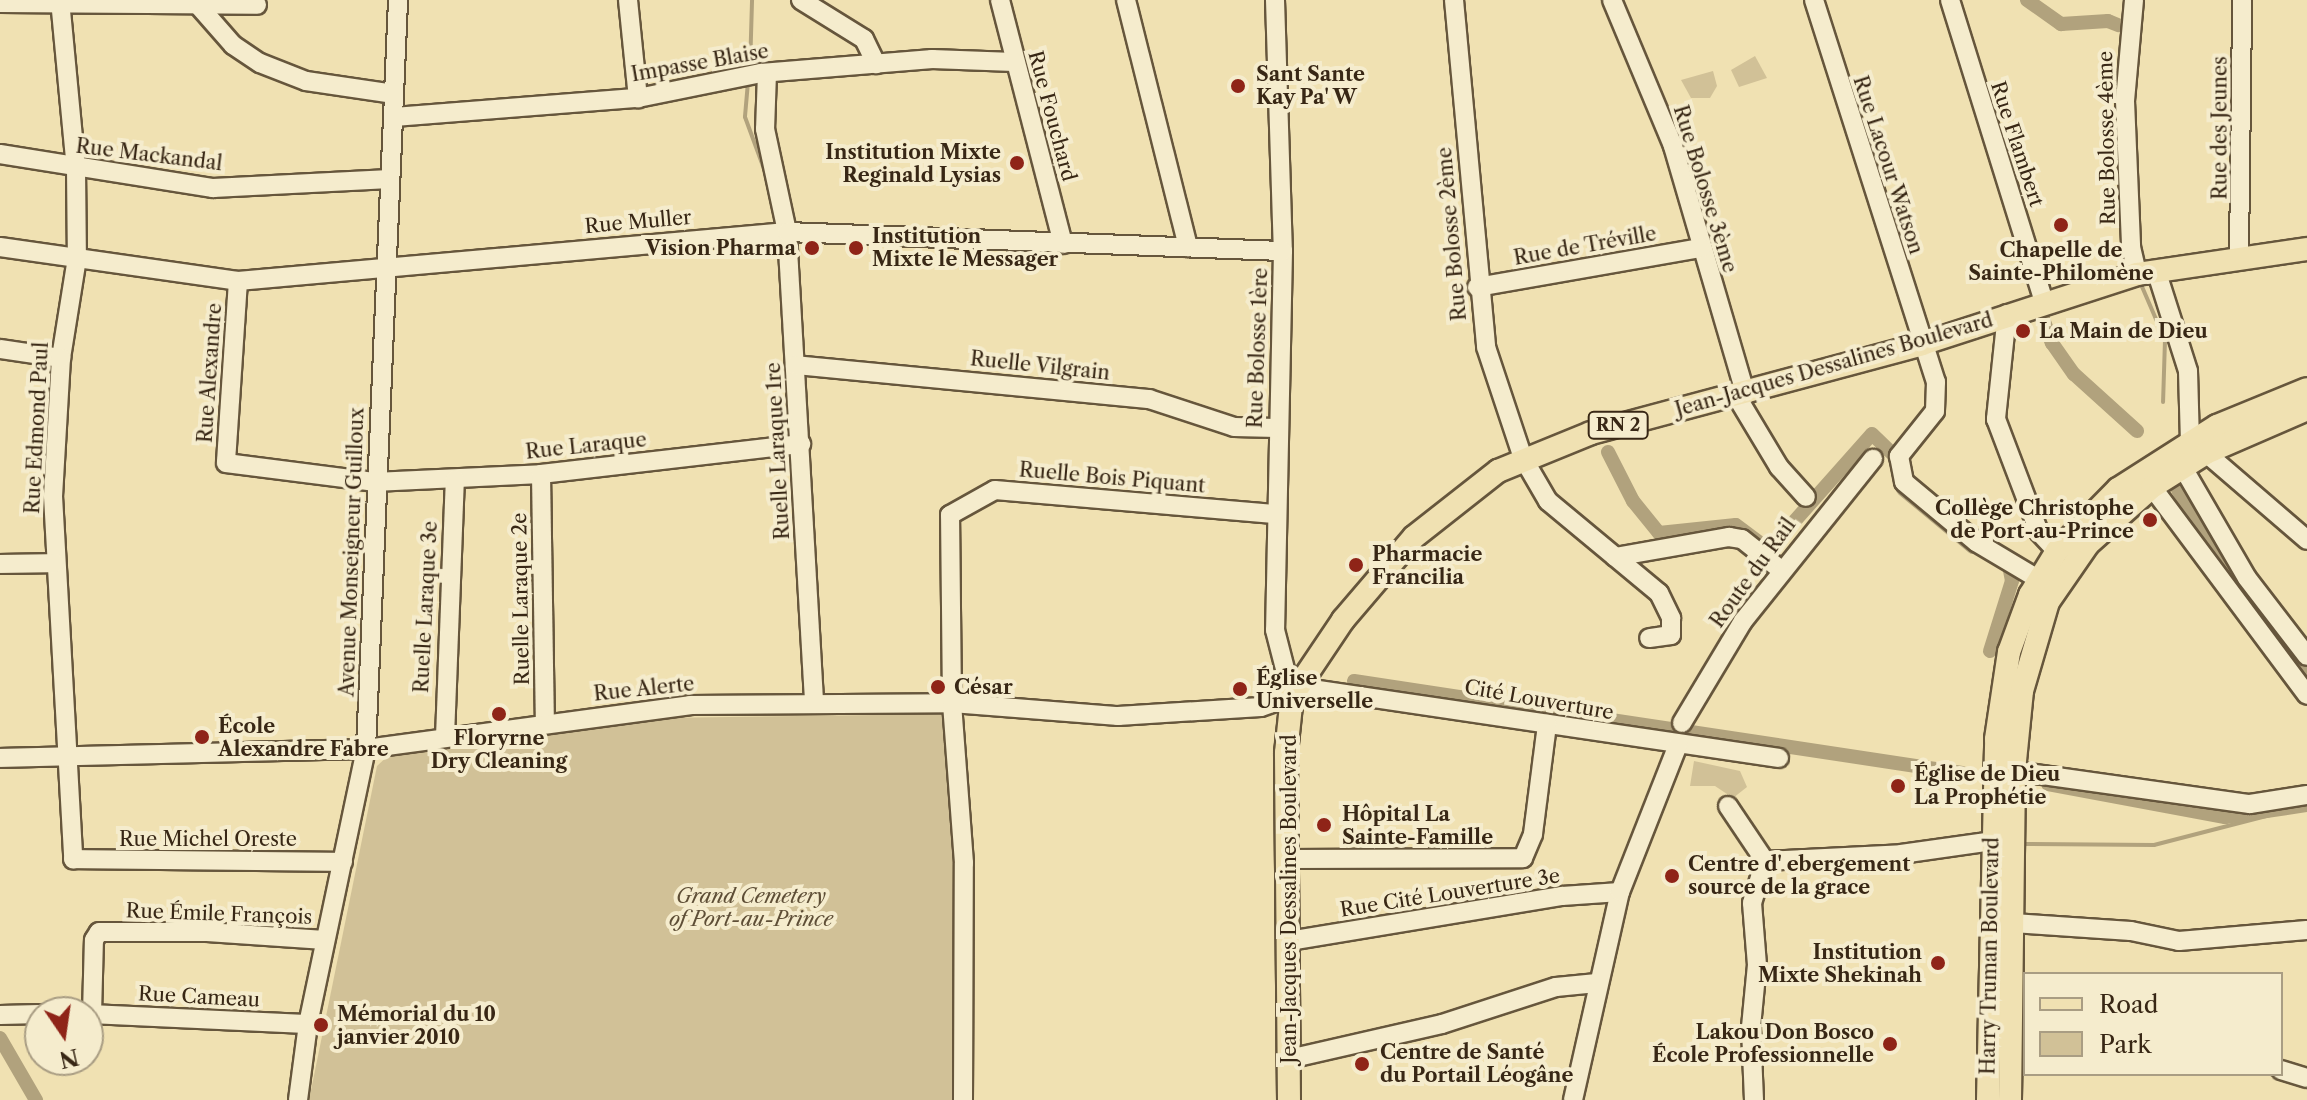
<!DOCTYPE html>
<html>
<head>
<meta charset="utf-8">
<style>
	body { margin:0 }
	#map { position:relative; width:2307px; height:1100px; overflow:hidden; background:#f0e1b2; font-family:"Libre Caslon Text",serif }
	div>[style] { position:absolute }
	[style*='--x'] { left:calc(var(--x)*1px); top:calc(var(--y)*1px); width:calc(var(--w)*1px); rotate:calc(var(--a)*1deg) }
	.green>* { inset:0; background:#d1c197 }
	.stream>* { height:4px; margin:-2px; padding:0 2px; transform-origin:2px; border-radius:2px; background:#b1a27d }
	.canal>* { height:14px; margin:-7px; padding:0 7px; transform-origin:7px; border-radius:7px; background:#b1a27d }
	.roads { filter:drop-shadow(2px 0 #66563c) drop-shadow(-2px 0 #66563c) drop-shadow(0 2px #66563c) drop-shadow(0 -2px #66563c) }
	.minor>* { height:18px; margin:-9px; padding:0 9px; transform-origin:9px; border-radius:9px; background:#f5eccd }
	.major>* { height:22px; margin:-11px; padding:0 11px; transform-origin:11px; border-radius:11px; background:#f0e1b2 }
	.dots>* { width:22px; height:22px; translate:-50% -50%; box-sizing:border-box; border:4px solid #f5eccd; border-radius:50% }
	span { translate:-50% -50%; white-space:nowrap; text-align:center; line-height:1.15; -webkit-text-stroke:8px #f5eccd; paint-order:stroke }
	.shield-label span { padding:2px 6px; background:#f5eccd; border:2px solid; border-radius:6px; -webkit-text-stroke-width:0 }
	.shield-label { font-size:18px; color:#382715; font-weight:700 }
	.street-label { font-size:20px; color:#382715 }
	.poi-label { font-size:20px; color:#382715; font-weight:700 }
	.left { translate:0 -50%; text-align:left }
	.right { translate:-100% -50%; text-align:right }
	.park-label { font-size:20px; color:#5e4e36; font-style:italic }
	.legend { position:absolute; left:2023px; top:972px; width:260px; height:104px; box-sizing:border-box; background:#f5eccd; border:2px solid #a99d83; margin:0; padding:10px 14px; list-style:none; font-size:24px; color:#382715 }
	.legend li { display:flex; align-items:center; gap:16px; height:40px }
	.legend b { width:40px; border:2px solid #a99d83 }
	.north { position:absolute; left:24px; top:996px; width:80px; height:80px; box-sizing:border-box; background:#f5eccd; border:2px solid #a99d83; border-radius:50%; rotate:167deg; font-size:22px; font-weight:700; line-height:32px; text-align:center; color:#382715 }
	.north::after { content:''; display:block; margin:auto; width:28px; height:36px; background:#8f2418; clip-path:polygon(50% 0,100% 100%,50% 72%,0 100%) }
</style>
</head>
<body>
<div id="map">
	<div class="green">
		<i style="clip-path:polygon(1755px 56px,1767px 78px,1739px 87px,1731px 70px)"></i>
		<i style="clip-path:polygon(1713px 71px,1717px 86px,1710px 98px,1691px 98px,1681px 80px)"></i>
		<i style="clip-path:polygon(947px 714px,959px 841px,957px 1100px,309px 1100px,377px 766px,392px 752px,660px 718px)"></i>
		<i style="clip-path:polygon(1694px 761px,1740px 771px,1747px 787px,1733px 798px,1715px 786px,1690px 786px)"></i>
	</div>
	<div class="stream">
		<i style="--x:750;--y:69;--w:69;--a:-88.3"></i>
		<i style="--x:748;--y:82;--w:35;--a:95"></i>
		<i style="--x:745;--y:117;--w:64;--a:69.9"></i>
		<i style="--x:2140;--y:282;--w:63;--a:66.7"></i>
		<i style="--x:2165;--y:340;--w:62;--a:91.8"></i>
		<i style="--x:2020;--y:844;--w:134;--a:0.4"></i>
		<i style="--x:2154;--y:845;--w:124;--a:-14.5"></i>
	</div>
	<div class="canal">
		<i style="--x:2027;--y:0;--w:42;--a:35.2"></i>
		<i style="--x:2061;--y:24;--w:47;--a:-3.7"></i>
		<i style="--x:2108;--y:21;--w:11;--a:22"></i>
		<i style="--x:2042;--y:316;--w:29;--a:70"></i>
		<i style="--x:2052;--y:343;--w:38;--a:55"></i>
		<i style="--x:2074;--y:374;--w:85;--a:42.1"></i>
		<i style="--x:1608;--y:452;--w:55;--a:63"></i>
		<i style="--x:1633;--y:501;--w:41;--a:50.9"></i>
		<i style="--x:1659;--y:533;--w:77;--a:-5.9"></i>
		<i style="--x:1736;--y:525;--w:36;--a:37"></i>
		<i style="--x:1765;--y:547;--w:12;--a:-24"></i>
		<i style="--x:1776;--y:542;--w:144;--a:-48.4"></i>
		<i style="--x:1872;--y:434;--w:32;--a:44"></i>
		<i style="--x:1903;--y:489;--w:91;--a:39.6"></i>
		<i style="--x:2178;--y:490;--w:76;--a:59"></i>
		<i style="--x:2217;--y:555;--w:148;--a:52.4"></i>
		<i style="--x:1990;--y:651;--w:73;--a:-72.6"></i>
		<i style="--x:2012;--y:581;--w:15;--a:-101"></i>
		<i style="--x:2009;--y:566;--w:8;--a:-150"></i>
		<i style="--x:1354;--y:681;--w:615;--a:8.6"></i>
		<i style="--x:2048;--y:784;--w:180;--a:10.6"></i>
		<i style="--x:2225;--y:817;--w:83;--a:-8.3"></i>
		<i style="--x:0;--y:1038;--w:72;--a:59.9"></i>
	</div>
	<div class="roads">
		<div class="minor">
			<i style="--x:60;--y:0;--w:170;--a:84.6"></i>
			<i style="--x:76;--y:169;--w:89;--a:89.4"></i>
			<i style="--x:77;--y:258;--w:101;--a:99.1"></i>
			<i style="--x:61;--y:358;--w:138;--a:93.3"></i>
			<i style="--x:53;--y:496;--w:364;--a:86.8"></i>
			<i style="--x:73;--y:859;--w:270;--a:0.6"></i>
			<i style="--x:628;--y:0;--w:99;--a:84.2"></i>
			<i style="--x:801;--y:0;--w:74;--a:31.8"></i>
			<i style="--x:864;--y:39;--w:28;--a:64"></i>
			<i style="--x:1000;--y:0;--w:252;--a:75.5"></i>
			<i style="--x:1126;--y:0;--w:255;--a:75.9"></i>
			<i style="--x:1275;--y:0;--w:251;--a:88.2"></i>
			<i style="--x:1283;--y:251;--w:379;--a:91.2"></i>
			<i style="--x:1275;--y:630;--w:68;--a:75.6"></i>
			<i style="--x:1454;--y:0;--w:348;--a:84.7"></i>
			<i style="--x:1486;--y:347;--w:117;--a:71.6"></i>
			<i style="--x:1523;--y:458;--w:50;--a:59.8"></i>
			<i style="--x:1548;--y:501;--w:144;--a:39.7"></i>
			<i style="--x:1659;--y:593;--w:28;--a:64"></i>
			<i style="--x:1671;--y:618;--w:17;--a:90"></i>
			<i style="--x:1671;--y:635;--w:22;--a:172"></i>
			<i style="--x:1612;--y:0;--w:158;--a:67.3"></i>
			<i style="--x:1673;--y:146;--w:259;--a:73.7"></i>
			<i style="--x:1814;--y:0;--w:401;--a:72.3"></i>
			<i style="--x:1936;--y:382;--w:29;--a:92"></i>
			<i style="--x:1935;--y:411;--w:58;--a:128.7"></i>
			<i style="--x:1899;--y:456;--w:26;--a:79"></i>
			<i style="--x:1904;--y:482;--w:94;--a:39.8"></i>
			<i style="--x:1976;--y:542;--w:72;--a:30.8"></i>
			<i style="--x:1950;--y:0;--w:316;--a:72.7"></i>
			<i style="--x:2134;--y:0;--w:101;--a:95.1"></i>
			<i style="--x:2125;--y:101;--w:146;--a:87.6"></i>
			<i style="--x:2131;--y:247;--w:28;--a:77"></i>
			<i style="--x:0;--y:3;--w:257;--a:0.4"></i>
			<i style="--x:198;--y:5;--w:53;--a:48.8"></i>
			<i style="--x:233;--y:45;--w:32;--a:34"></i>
			<i style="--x:260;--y:63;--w:49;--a:21.4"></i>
			<i style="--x:306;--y:81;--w:89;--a:8.4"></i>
			<i style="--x:767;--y:73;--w:56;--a:92"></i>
			<i style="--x:765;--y:129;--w:105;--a:77.9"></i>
			<i style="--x:787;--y:232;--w:471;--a:86.7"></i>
			<i style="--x:394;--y:117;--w:245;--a:-4.5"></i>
			<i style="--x:638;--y:98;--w:126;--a:-11.5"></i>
			<i style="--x:761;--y:73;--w:172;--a:-4.7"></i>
			<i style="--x:932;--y:59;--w:82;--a:2.1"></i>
			<i style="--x:0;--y:154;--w:216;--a:9.1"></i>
			<i style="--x:213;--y:188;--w:177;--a:-2.9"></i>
			<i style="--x:0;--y:247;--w:240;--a:8.1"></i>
			<i style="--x:238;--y:281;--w:551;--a:-5.1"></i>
			<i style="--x:787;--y:232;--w:496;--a:2.2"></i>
			<i style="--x:2239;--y:255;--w:255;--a:-89.3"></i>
			<i style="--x:2156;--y:270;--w:106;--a:72.4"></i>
			<i style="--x:2188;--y:371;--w:71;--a:88.4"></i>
			<i style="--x:238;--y:281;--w:182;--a:93.8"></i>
			<i style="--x:226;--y:463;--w:149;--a:7.3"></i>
			<i style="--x:374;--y:482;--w:167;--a:-2.7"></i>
			<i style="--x:541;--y:474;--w:262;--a:-6.6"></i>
			<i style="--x:1477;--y:287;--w:227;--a:-9.9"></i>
			<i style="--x:2007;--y:314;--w:106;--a:96"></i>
			<i style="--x:1996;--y:419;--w:121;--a:69.2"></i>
			<i style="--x:2039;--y:532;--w:26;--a:47"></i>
			<i style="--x:0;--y:349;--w:62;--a:8.4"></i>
			<i style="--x:795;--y:365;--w:356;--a:5.5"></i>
			<i style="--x:1149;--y:399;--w:89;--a:18.2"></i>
			<i style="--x:1234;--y:427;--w:43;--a:1.3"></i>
			<i style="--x:1737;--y:397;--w:82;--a:59"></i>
			<i style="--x:1779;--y:467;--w:40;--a:48"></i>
			<i style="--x:2206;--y:453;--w:133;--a:40.7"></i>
			<i style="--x:2182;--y:466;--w:129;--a:59.9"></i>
			<i style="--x:2247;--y:578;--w:98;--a:52.4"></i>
			<i style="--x:541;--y:474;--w:249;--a:89.1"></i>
			<i style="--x:2152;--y:487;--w:259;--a:53.3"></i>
			<i style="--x:1615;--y:557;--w:116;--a:-10"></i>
			<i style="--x:1729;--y:537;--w:13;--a:9"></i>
			<i style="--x:1742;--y:539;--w:50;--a:38.5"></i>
			<i style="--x:0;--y:564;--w:55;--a:-1"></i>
			<i style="--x:1682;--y:723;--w:119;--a:-59.1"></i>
			<i style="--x:1743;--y:621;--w:208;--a:-51.3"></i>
			<i style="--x:445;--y:737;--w:258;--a:-87.8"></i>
			<i style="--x:0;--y:758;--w:366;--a:-1.4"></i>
			<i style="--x:366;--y:749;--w:327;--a:-7.7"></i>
			<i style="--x:690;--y:705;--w:262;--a:-0.4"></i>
			<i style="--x:952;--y:703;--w:167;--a:4.5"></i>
			<i style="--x:1118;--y:716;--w:143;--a:-3.6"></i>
			<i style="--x:1261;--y:707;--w:54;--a:-19.4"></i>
			<i style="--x:1312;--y:689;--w:472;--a:8.4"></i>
			<i style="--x:2014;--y:771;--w:238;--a:8"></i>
			<i style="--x:2250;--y:804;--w:58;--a:-9"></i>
			<i style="--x:1728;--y:806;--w:66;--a:56.1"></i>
			<i style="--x:1289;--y:859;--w:234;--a:-0.2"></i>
			<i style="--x:1523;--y:858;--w:26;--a:-67"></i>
			<i style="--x:1533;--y:834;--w:111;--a:-82.7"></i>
			<i style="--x:2013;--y:923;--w:118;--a:3.9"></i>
			<i style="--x:2131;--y:931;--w:49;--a:11.8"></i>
			<i style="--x:2179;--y:941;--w:128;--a:-4.9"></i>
			<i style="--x:1289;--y:941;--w:277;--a:-9.4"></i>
			<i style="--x:1562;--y:896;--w:58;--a:-3.9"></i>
			<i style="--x:88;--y:1014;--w:220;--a:2.6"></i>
			<i style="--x:92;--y:1014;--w:74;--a:-88.5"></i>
			<i style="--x:94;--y:940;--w:9;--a:-58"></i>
			<i style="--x:99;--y:932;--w:108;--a:0"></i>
			<i style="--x:207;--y:932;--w:118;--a:3.9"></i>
			<i style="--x:0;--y:1015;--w:40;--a:-1.4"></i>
			<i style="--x:1289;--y:1059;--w:157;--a:-12.9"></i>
			<i style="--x:1442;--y:1024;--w:120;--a:-18"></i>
			<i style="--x:1556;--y:987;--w:41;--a:-5.6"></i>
			<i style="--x:2281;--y:1070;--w:27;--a:17"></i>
			<i style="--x:298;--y:1100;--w:77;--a:-82.5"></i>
			<i style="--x:308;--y:1024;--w:281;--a:-78.1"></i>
			<i style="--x:366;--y:749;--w:750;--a:-87.55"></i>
			<i style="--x:963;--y:1100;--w:237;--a:-89.8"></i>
			<i style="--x:964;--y:863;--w:160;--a:-94.3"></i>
			<i style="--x:952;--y:703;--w:188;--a:-90.6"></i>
			<i style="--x:950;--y:515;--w:51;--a:-29.1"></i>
			<i style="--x:995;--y:490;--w:280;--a:4.9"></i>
			<i style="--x:1573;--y:1100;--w:213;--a:-77.3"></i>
			<i style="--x:1620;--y:892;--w:158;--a:-68.5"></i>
			<i style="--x:1754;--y:1100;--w:73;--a:-92.4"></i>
			<i style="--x:1751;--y:1027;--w:62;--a:-84.5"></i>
			<i style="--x:1757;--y:965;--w:62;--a:-94.6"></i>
			<i style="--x:1752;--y:903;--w:44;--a:-72.8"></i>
			<i style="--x:1765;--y:861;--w:136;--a:-2.9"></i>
			<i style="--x:1901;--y:854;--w:92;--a:-8.1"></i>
		</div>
		<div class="major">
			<i style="--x:1289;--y:1100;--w:347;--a:-90.5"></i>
			<i style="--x:1286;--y:753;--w:57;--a:-84"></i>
			<i style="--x:1292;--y:696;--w:92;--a:-56.1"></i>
			<i style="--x:1343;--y:620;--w:109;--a:-49.5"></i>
			<i style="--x:1414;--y:537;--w:107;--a:-38.2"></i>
			<i style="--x:1498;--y:471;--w:100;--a:-22.2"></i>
			<i style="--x:1591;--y:433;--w:343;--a:-15"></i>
			<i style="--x:1922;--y:344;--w:226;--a:-18"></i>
			<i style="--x:2137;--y:274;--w:172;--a:-8.4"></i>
			<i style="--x:1988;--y:1100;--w:361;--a:-88.7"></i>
			<i style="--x:1996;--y:739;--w:88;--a:-81.5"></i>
			<i style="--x:2009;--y:652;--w:61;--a:-69.8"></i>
			<i style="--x:2030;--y:595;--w:52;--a:-58.5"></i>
			<i style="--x:2057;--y:551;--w:87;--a:-45.5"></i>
			<i style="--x:2118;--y:489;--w:117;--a:-32.5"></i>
			<i style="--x:2217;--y:426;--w:97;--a:-22.3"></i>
			<i style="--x:2010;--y:1100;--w:329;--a:-89.3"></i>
			<i style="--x:2014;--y:771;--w:80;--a:-84.3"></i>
			<i style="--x:2022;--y:691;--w:93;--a:-73.7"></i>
			<i style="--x:2048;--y:602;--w:70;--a:-55.4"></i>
			<i style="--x:2088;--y:544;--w:86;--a:-41.7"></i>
			<i style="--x:2152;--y:487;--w:64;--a:-32.2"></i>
			<i style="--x:2206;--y:453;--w:110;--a:-23.5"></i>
		</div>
	</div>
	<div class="dots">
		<i style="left:1238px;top:86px;background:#8f2418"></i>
		<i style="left:1017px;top:163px;background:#8f2418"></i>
		<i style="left:2061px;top:225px;background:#8f2418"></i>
		<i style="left:812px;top:248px;background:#8f2418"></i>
		<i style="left:856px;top:248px;background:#8f2418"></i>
		<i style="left:2023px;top:331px;background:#8f2418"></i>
		<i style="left:2150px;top:520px;background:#8f2418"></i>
		<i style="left:1356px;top:565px;background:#8f2418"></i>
		<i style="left:938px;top:687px;background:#8f2418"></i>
		<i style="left:1240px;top:689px;background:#8f2418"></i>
		<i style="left:499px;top:714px;background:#8f2418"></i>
		<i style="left:202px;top:737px;background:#8f2418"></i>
		<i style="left:1898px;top:786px;background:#8f2418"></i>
		<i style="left:1324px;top:825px;background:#8f2418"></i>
		<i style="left:1672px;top:876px;background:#8f2418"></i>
		<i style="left:1938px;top:963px;background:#8f2418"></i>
		<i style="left:321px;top:1025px;background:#8f2418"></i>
		<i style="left:1890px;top:1044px;background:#8f2418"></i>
		<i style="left:1362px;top:1064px;background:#8f2418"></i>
	</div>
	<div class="shield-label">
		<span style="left:1618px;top:425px">RN 2</span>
	</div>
	<div class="street-label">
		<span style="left:700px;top:63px;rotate:-10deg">Impasse Blaise</span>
		<span style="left:1052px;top:116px;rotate:75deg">Rue Fouchard</span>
		<span style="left:2220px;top:128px;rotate:-90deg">Rue des Jeunes</span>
		<span style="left:2107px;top:138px;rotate:-91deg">Rue Bolosse 4ème</span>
		<span style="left:2017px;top:144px;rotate:72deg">Rue Flambert</span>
		<span style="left:149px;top:155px;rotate:7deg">Rue Mackandal</span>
		<span style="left:1888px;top:165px;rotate:72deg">Rue Lacour Watson</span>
		<span style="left:1705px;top:189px;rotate:73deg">Rue Bolosse 3ème</span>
		<span style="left:638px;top:222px;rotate:-5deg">Rue Muller</span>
		<span style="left:1452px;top:234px;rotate:-95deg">Rue Bolosse 2ème</span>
		<span style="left:1585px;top:246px;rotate:-10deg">Rue de Tréville</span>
		<span style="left:1258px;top:348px;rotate:-88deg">Rue Bolosse 1ère</span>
		<span style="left:1834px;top:365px;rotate:-16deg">Jean-Jacques Dessalines Boulevard</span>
		<span style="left:1040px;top:366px;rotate:6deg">Ruelle Vilgrain</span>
		<span style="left:210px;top:373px;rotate:-86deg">Rue Alexandre</span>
		<span style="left:37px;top:428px;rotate:-87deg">Rue Edmond Paul</span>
		<span style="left:586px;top:446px;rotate:-6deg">Rue Laraque</span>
		<span style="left:778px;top:451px;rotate:-93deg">Ruelle Laraque 1re</span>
		<span style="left:1112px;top:478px;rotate:5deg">Ruelle Bois Piquant</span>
		<span style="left:352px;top:552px;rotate:-88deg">Avenue Monseigneur Guilloux</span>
		<span style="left:1753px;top:573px;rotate:-54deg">Route du Rail</span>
		<span style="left:521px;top:599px;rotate:-91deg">Ruelle Laraque 2e</span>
		<span style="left:426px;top:607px;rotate:-87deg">Ruelle Laraque 3e</span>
		<span style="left:644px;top:689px;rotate:-6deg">Rue Alerte</span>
		<span style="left:1539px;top:700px;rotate:10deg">Cité Louverture</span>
		<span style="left:208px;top:839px">Rue Michel Oreste</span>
		<span style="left:1450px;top:893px;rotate:-9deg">Rue Cité Louverture 3e</span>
		<span style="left:1289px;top:899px;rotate:-90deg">Jean-Jacques Dessalines Boulevard</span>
		<span style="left:219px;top:914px;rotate:2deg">Rue Émile François</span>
		<span style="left:1990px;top:956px;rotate:-89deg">Harry Truman Boulevard</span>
		<span style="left:199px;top:997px;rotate:3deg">Rue Cameau</span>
	</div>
	<div class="poi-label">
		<span class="left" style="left:1256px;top:86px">Sant Sante<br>Kay Pa' W</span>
		<span class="right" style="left:1001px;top:164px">Institution Mixte<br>Reginald Lysias</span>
		<span class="left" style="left:872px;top:248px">Institution<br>Mixte le Messager</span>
		<span class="right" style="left:796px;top:248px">Vision Pharma</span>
		<span style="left:2061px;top:262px">Chapelle de<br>Sainte-Philomène</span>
		<span class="left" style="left:2039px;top:331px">La Main de Dieu</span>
		<span class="right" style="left:2134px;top:520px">Collège Christophe<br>de Port-au-Prince</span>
		<span class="left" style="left:1372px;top:566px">Pharmacie<br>Francilia</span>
		<span class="left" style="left:1256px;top:690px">Église<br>Universelle</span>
		<span class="left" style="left:954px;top:687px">César</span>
		<span class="left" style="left:218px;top:738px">École<br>Alexandre Fabre</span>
		<span style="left:499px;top:750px">Floryrne<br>Dry Cleaning</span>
		<span class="left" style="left:1914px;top:786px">Église de Dieu<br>La Prophétie</span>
		<span class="left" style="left:1342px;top:826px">Hôpital La<br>Sainte-Famille</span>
		<span class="left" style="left:1688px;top:876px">Centre d' ebergement<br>source de la grace</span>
		<span class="right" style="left:1922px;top:964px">Institution<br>Mixte Shekinah</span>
		<span class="left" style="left:337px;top:1026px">Mémorial du 10<br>janvier 2010</span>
		<span class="right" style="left:1874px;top:1044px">Lakou Don Bosco<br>École Professionnelle</span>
		<span class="left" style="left:1380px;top:1064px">Centre de Santé<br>du Portail Léogâne</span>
	</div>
	<div class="park-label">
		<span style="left:751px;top:908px">Grand Cemetery<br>of Port-au-Prince</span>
	</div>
	<ul class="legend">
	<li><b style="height:10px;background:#f0e1b2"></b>Road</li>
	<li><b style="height:22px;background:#d1c197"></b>Park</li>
	</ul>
	<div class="north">N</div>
</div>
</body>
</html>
